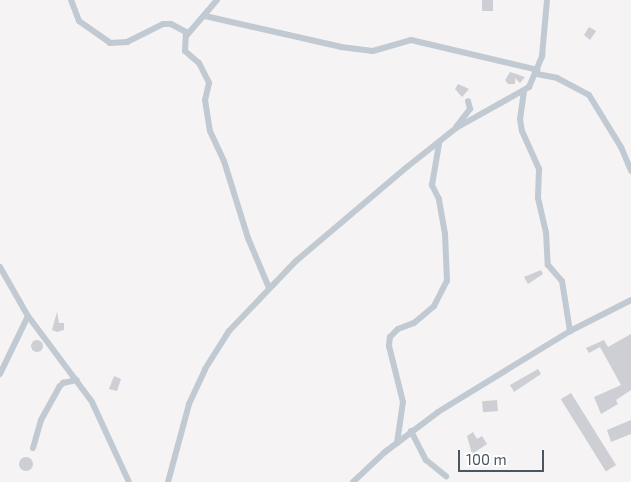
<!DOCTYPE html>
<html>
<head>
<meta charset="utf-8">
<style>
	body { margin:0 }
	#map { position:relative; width:631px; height:482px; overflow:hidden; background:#f5f3f3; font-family:"Exo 2",sans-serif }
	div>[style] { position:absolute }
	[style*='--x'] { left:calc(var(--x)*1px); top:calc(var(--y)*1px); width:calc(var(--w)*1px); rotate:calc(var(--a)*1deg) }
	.building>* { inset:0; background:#cdcfd5; transform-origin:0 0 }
	.round { border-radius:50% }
	.minor>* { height:6px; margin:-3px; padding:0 3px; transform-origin:3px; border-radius:3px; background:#c1cad2 }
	span { translate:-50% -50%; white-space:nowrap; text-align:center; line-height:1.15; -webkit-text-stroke:4.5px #fff; paint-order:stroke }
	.scale { position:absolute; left:458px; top:450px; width:86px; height:22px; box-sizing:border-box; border:2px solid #4a5661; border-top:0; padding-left:6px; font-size:15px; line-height:18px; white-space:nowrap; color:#4a5661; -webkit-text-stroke:4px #fff; paint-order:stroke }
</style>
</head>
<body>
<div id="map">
	<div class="building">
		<i style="left:482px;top:0;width:11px;height:11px"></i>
		<i style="clip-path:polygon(589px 27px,596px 31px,590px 40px,584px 35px)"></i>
		<i style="clip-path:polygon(510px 72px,525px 77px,520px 83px,515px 78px,515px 84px,508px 84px,505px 80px)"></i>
		<i style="clip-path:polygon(458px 84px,469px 89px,462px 97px,455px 89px)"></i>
		<i style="clip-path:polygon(541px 270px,543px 274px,528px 284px,524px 277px)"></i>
		<i style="clip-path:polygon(57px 312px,59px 323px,64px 323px,64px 330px,57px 332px,52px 330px)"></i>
		<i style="clip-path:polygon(631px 334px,631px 390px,616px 400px,618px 404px,601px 414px,594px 397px,621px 385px,600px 347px,589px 353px,586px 348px,604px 340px,608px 347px)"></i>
		<i class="round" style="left:31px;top:340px;width:12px;height:12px"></i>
		<i style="clip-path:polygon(538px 369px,541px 374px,514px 392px,510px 385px)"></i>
		<i style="clip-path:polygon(114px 376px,121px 379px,117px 391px,109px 389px)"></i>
		<i style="left:571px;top:393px;width:85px;height:12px;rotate:58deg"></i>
		<i style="left:497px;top:400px;width:11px;height:15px;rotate:85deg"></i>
		<i style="clip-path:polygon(631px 420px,631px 434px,611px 442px,607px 430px)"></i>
		<i style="clip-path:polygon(473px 432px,477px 439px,482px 436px,487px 444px,472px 454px,467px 436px)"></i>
		<i class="round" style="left:19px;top:457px;width:14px;height:14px"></i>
	</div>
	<div class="minor">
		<i style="--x:71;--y:0;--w:22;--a:69"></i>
		<i style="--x:79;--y:21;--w:38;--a:35"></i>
		<i style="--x:110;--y:43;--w:17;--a:-3"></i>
		<i style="--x:127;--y:42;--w:40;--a:-26.6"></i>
		<i style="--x:163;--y:24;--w:8;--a:0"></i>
		<i style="--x:171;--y:24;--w:17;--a:28"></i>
		<i style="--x:186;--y:32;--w:19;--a:93"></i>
		<i style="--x:185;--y:51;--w:18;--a:41"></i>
		<i style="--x:199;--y:63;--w:22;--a:63"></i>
		<i style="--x:209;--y:83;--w:17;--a:103"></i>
		<i style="--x:205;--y:100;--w:31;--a:81"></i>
		<i style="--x:210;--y:131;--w:33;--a:65"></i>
		<i style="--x:224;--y:161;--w:81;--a:72.7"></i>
		<i style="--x:248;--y:238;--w:54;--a:67.2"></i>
		<i style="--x:205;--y:16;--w:139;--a:12.8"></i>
		<i style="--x:341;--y:47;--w:32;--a:7"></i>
		<i style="--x:373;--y:51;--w:40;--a:-16"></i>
		<i style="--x:411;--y:40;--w:130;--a:13.3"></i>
		<i style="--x:187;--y:35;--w:46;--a:-49.4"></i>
		<i style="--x:537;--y:74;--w:20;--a:11"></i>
		<i style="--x:557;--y:78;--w:36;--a:28"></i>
		<i style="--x:589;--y:95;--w:61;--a:58.4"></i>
		<i style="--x:621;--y:147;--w:26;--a:67"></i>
		<i style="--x:524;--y:91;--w:28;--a:98"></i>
		<i style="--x:520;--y:119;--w:12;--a:81"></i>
		<i style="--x:522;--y:131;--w:42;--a:65.9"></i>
		<i style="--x:539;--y:169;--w:29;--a:92"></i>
		<i style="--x:538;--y:198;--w:35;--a:77"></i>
		<i style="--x:546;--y:232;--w:33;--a:87"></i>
		<i style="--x:548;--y:265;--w:21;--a:49"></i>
		<i style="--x:562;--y:281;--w:51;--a:80.9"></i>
		<i style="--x:456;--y:127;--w:23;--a:-52"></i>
		<i style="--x:470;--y:109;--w:8;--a:-104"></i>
		<i style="--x:0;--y:267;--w:56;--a:60.3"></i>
		<i style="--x:28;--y:316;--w:107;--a:53.3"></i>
		<i style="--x:92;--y:402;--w:88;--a:65.2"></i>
		<i style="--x:0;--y:374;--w:64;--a:-64.2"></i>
		<i style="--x:411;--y:431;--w:33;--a:63"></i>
		<i style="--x:426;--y:460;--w:26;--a:39"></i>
		<i style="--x:397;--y:443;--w:41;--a:-81.7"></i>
		<i style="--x:403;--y:402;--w:58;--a:-104"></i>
		<i style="--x:389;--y:346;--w:9;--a:-84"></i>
		<i style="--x:390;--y:337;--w:11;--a:-45"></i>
		<i style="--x:398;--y:329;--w:17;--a:-21"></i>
		<i style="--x:414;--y:323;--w:26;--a:-40"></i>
		<i style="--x:434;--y:306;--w:28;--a:-63"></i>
		<i style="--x:447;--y:281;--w:47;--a:-92.4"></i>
		<i style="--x:445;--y:234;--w:36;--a:-100"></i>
		<i style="--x:439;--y:199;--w:16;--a:-117"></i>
		<i style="--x:432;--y:185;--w:42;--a:-80.3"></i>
		<i style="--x:33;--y:448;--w:29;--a:-74"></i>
		<i style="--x:41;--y:420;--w:38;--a:-61"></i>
		<i style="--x:59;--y:387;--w:6;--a:-45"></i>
		<i style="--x:63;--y:383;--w:14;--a:-12"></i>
		<i style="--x:168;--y:482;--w:81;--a:-74.9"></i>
		<i style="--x:189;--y:404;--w:38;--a:-65"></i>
		<i style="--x:205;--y:369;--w:45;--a:-57.7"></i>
		<i style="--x:229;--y:331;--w:97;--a:-46.3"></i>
		<i style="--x:296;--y:261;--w:145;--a:-40.3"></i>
		<i style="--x:407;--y:167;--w:63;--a:-38.5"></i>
		<i style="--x:456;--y:128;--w:84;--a:-29.3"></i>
		<i style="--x:529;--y:87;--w:34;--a:-67"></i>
		<i style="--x:542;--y:56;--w:56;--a:-84.9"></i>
		<i style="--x:353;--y:482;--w:44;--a:-43.2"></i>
		<i style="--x:385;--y:452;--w:66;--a:-37"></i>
		<i style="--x:438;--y:412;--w:155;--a:-31.5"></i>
		<i style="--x:570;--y:331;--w:68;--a:-26.9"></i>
	</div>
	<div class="scale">100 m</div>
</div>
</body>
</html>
